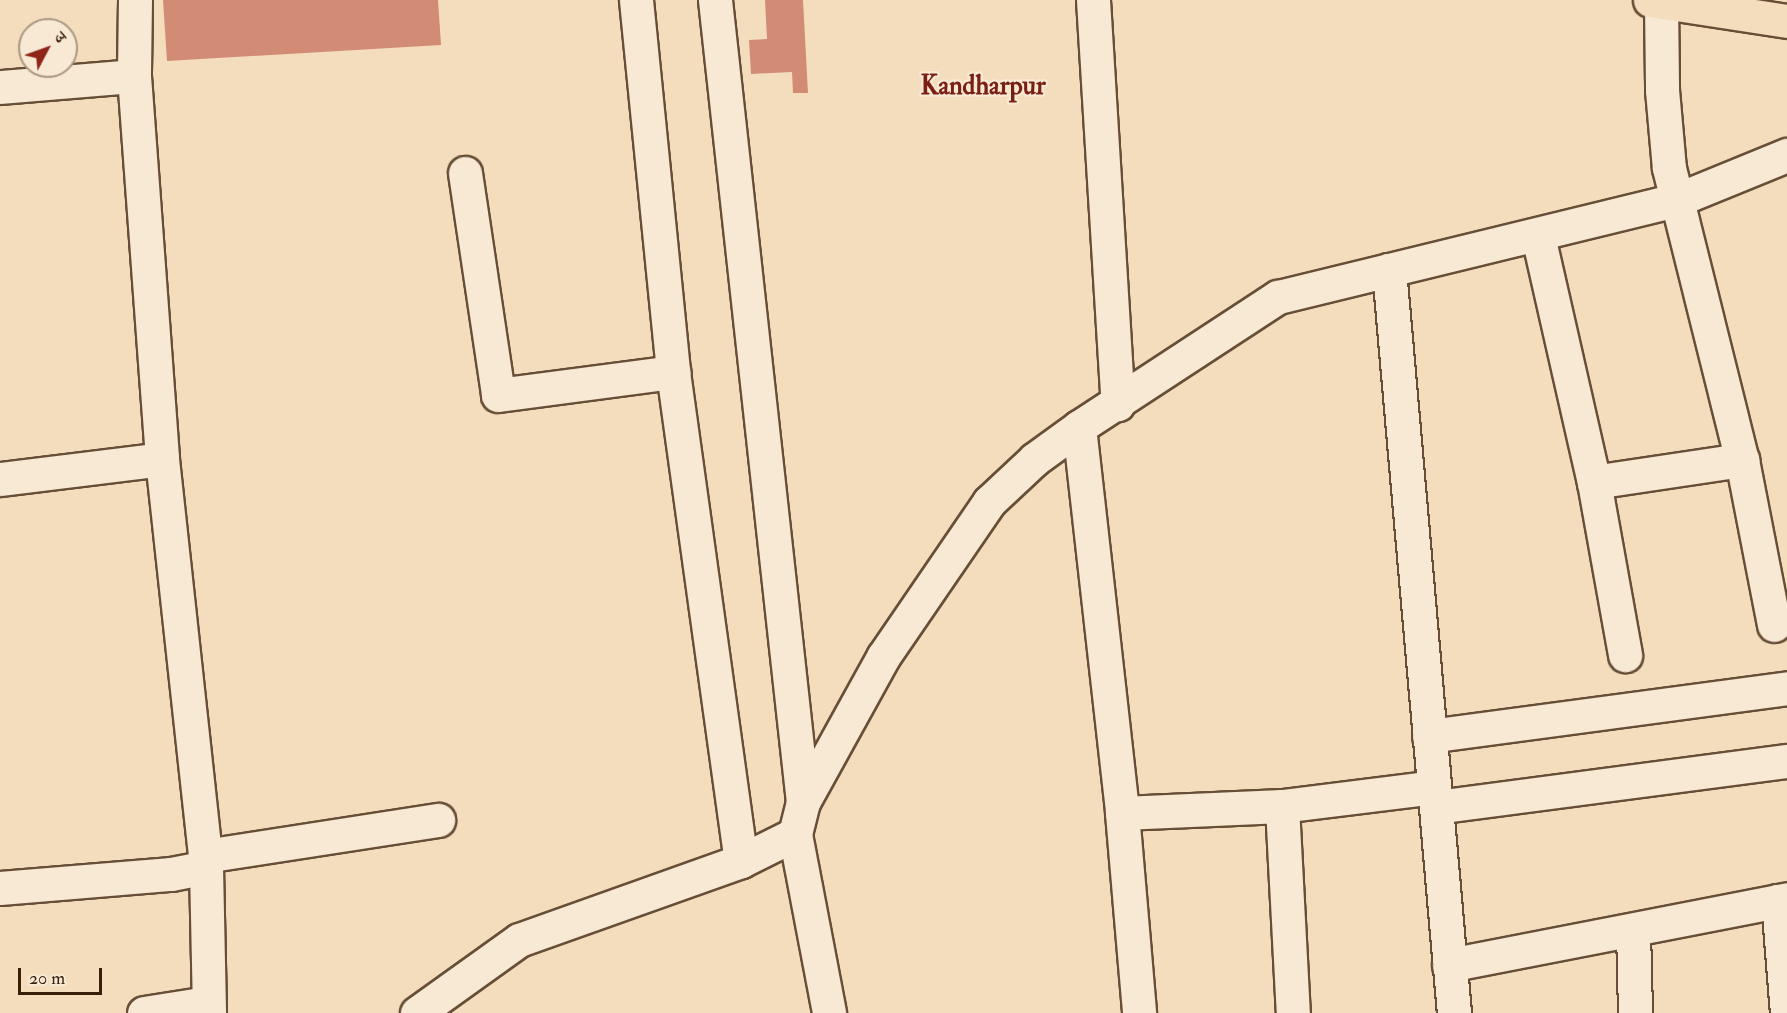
<!DOCTYPE html>
<html>
<head>
<meta charset="utf-8">
<style>
	body { margin:0 }
	#map { position:relative; width:1787px; height:1013px; overflow:hidden; background:#f4ddbd; font-family:"IM FELL Double Pica","Noto Serif Devanagari",serif }
	div>[style] { position:absolute }
	[style*='--x'] { left:calc(var(--x)*1px); top:calc(var(--y)*1px); width:calc(var(--w)*1px); rotate:calc(var(--a)*1deg) }
	.building>* { inset:0; background:#d28c76 }
	.roads { filter:drop-shadow(2px 0 #674e37) drop-shadow(-2px 0 #674e37) drop-shadow(0 2px #674e37) drop-shadow(0 -2px #674e37) }
	.minor>* { height:33px; margin:-16.5px; padding:0 16.5px; transform-origin:16.5px; border-radius:16.5px; background:#f8e9d4 }
	.major>* { height:33px; margin:-16.5px; padding:0 16.5px; transform-origin:16.5px; border-radius:16.5px; background:#f4ddbd }
	span { translate:-50% -50%; white-space:nowrap; text-align:center; line-height:1.15; -webkit-text-stroke:4.5px #f8e9d4; paint-order:stroke }
	.district-label { font-size:26px; color:#7a1f14; font-weight:700 }
	.north { position:absolute; left:18px; top:18px; width:60px; height:60px; box-sizing:border-box; background:#f8e9d4; border:2px solid #ab9883; border-radius:50%; rotate:49deg; font-size:16px; font-weight:700; line-height:24px; text-align:center; color:#381f0a }
	.north::after { content:''; display:block; margin:auto; width:21px; height:27px; background:#8f2418; clip-path:polygon(50% 0,100% 100%,50% 72%,0 100%) }
	.scale { position:absolute; left:18px; top:968px; width:84px; height:27px; box-sizing:border-box; border:3px solid #381f0a; border-top:0; padding-left:8px; font-size:18px; line-height:21px; white-space:nowrap; color:#381f0a; -webkit-text-stroke:4px #f8e9d4; paint-order:stroke }
</style>
</head>
<body>
<div id="map">
	<div class="building">
		<i style="clip-path:polygon(163px 0,438px 0,441px 45px,167px 61px)"></i>
		<i style="clip-path:polygon(765px 0,803px 0,808px 93px,793px 93px,792px 72px,751px 74px,749px 40px,767px 39px)"></i>
	</div>
	<div class="roads">
		<div class="minor">
			<i style="--x:135;--y:0;--w:76;--a:90.8"></i>
			<i style="--x:134;--y:76;--w:384;--a:85.8"></i>
			<i style="--x:162;--y:459;--w:410;--a:83.8"></i>
			<i style="--x:206;--y:867;--w:146;--a:88.8"></i>
			<i style="--x:636;--y:0;--w:374;--a:84.3"></i>
			<i style="--x:673;--y:372;--w:494;--a:82.1"></i>
			<i style="--x:715;--y:0;--w:807;--a:83.74"></i>
			<i style="--x:1093;--y:0;--w:405;--a:86.5"></i>
			<i style="--x:1661;--y:2;--w:88;--a:89.3"></i>
			<i style="--x:1662;--y:90;--w:78;--a:84.9"></i>
			<i style="--x:1669;--y:168;--w:301;--a:76"></i>
			<i style="--x:1742;--y:460;--w:168;--a:79"></i>
			<i style="--x:0;--y:87;--w:134;--a:-4.7"></i>
			<i style="--x:465;--y:173;--w:224;--a:81.5"></i>
			<i style="--x:498;--y:395;--w:177;--a:-7.5"></i>
			<i style="--x:1538;--y:236;--w:252;--a:77.2"></i>
			<i style="--x:1594;--y:482;--w:176;--a:79.8"></i>
			<i style="--x:1389;--y:270;--w:746;--a:85"></i>
			<i style="--x:1079;--y:427;--w:388;--a:83.6"></i>
			<i style="--x:1122;--y:813;--w:201;--a:85.1"></i>
			<i style="--x:0;--y:479;--w:163;--a:-7"></i>
			<i style="--x:1594;--y:482;--w:150;--a:-8.5"></i>
			<i style="--x:1429;--y:736;--w:361;--a:-7.6"></i>
			<i style="--x:1282;--y:806;--w:207;--a:87"></i>
			<i style="--x:1436;--y:807;--w:354;--a:-7.5"></i>
			<i style="--x:1122;--y:813;--w:160;--a:-2.5"></i>
			<i style="--x:1282;--y:806;--w:153;--a:-7.1"></i>
			<i style="--x:795;--y:834;--w:182;--a:79.2"></i>
			<i style="--x:0;--y:888;--w:172;--a:-4.7"></i>
			<i style="--x:171;--y:874;--w:36;--a:-11"></i>
			<i style="--x:206;--y:867;--w:11;--a:-95"></i>
			<i style="--x:205;--y:856;--w:236;--a:-8.8"></i>
			<i style="--x:1778;--y:901;--w:112;--a:85.4"></i>
			<i style="--x:1633;--y:930;--w:83;--a:88.6"></i>
			<i style="--x:1449;--y:965;--w:344;--a:-11"></i>
			<i style="--x:144;--y:1013;--w:64;--a:-9"></i>
			<i style="--x:417;--y:1013;--w:125;--a:-35.6"></i>
			<i style="--x:519;--y:940;--w:236;--a:-19.6"></i>
			<i style="--x:741;--y:861;--w:60;--a:-26.6"></i>
			<i style="--x:795;--y:834;--w:33;--a:-76"></i>
			<i style="--x:803;--y:802;--w:166;--a:-61.1"></i>
			<i style="--x:883;--y:657;--w:188;--a:-55.6"></i>
			<i style="--x:989;--y:502;--w:63;--a:-43.1"></i>
			<i style="--x:1035;--y:459;--w:54;--a:-36"></i>
			<i style="--x:1079;--y:427;--w:238;--a:-33.2"></i>
			<i style="--x:1278;--y:297;--w:413;--a:-13.7"></i>
			<i style="--x:1679;--y:199;--w:117;--a:-22.2"></i>
		</div>
		<div class="major">
			<i style="--x:1650;--y:0;--w:139;--a:8.7"></i>
		</div>
	</div>
	<div class="district-label">
		<span style="left:983px;top:87px">Kandharpur</span>
	</div>
	<div class="north">उ</div>
	<div class="scale">20 m</div>
</div>
</body>
</html>
